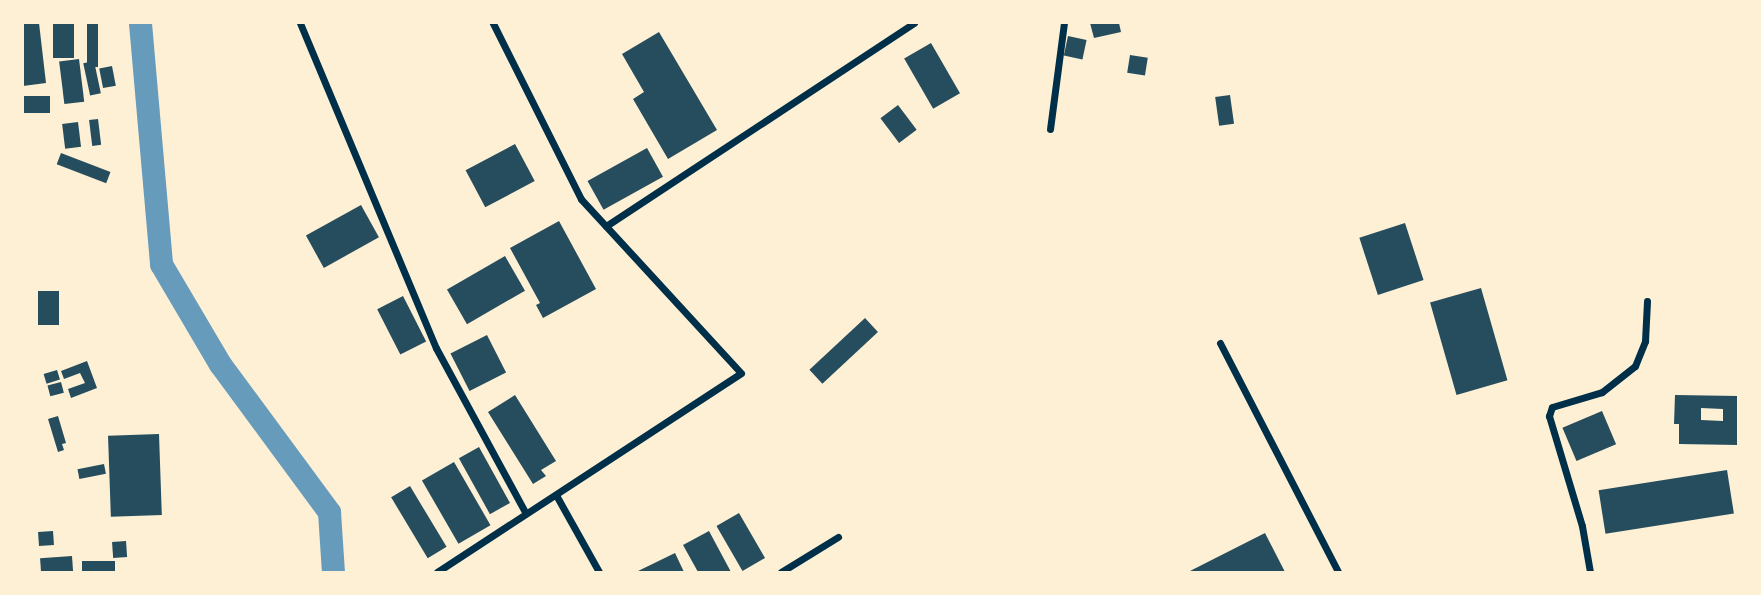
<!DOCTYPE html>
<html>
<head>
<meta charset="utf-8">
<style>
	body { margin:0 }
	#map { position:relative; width:1761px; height:595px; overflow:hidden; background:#fdf0d5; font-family:"DejaVu Sans",sans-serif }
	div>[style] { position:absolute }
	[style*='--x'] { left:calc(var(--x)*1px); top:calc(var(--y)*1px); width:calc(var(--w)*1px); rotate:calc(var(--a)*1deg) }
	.river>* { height:23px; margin:-11.5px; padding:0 11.5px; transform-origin:11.5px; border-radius:11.5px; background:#669bbc }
	.building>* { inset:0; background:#264d5e; transform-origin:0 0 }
	.minor>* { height:7px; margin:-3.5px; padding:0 3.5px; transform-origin:3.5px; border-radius:3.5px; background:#003049 }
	span { translate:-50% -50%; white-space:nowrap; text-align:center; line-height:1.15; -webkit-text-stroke:5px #fdf0d5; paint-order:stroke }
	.frame { position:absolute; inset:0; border:24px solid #fdf0d5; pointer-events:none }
</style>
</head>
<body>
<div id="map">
	<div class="river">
		<i style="--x:140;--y:23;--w:242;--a:85"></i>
		<i style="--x:161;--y:264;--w:116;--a:59.5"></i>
		<i style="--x:220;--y:364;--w:184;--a:53.6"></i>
		<i style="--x:329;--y:512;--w:60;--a:86.2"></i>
	</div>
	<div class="building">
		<i style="clip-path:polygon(23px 23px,39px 23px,46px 83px,23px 86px)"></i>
		<i style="left:53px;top:23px;width:21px;height:35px"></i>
		<i style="left:87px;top:23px;width:11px;height:44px"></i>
		<i style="clip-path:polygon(1090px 23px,1119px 23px,1121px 32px,1094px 38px)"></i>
		<i style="clip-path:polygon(659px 32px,717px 130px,668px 159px,633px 99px,644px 92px,622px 54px)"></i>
		<i style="left:1068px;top:36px;width:19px;height:20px;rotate:12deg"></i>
		<i style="left:931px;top:43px;width:58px;height:31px;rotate:60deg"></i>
		<i style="left:1130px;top:55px;width:18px;height:18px;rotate:9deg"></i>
		<i style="left:79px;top:59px;width:43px;height:20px;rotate:83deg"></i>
		<i style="left:94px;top:61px;width:33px;height:11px;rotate:78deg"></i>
		<i style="left:112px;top:66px;width:20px;height:13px;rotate:79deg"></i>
		<i style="left:1230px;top:95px;width:29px;height:15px;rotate:82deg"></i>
		<i style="left:50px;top:96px;width:17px;height:27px;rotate:90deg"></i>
		<i style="left:898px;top:105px;width:31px;height:22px;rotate:53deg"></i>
		<i style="left:98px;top:119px;width:26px;height:9px;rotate:83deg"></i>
		<i style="left:78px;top:122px;width:25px;height:16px;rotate:83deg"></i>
		<i style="left:515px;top:144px;width:42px;height:56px;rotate:62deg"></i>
		<i style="left:647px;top:148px;width:33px;height:68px;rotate:61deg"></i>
		<i style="left:61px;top:153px;width:53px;height:12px;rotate:21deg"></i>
		<i style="left:361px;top:205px;width:37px;height:63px;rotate:61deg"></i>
		<i style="clip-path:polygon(559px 221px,596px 289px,543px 318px,536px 305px,540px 303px,510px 248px)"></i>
		<i style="left:1405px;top:223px;width:60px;height:48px;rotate:72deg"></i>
		<i style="left:505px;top:256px;width:40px;height:67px;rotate:60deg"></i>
		<i style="left:1481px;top:288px;width:96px;height:53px;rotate:74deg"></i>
		<i style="left:59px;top:291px;width:34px;height:21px;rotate:90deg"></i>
		<i style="left:403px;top:296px;width:51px;height:29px;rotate:63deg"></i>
		<i style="left:865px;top:318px;width:19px;height:76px;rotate:47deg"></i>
		<i style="left:487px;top:335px;width:42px;height:41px;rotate:63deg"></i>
		<i style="clip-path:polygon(87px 361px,97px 388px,71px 398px,68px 389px,85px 383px,80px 373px,64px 379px,61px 371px)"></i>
		<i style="left:57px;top:370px;width:10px;height:14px;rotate:73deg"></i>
		<i style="left:61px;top:382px;width:11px;height:14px;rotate:75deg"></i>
		<i style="clip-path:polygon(515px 395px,556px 461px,541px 470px,546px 476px,533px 484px,488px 412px)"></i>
		<i style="clip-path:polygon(evenodd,1675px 395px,1738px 396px,1738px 445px,1679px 444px,1679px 424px,1674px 424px,1675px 395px,1701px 408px,1723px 409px,1723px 421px,1701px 420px,1701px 408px)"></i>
		<i style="left:1602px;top:411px;width:36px;height:43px;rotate:67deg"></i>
		<i style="clip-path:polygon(58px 416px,66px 443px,62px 444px,64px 450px,58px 452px,48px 419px)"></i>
		<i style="left:159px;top:434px;width:81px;height:51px;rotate:88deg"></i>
		<i style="left:479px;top:447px;width:64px;height:23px;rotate:61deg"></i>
		<i style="left:454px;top:462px;width:73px;height:37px;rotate:60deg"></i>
		<i style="left:104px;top:464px;width:10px;height:27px;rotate:79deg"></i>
		<i style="left:1727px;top:470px;width:44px;height:130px;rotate:81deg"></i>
		<i style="left:410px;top:486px;width:71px;height:22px;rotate:59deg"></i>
		<i style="left:739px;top:513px;width:52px;height:26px;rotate:60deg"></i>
		<i style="left:53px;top:531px;width:14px;height:15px;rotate:86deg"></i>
		<i style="clip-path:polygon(709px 531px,731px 572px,698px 572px,683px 545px)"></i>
		<i style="clip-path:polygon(1265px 533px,1285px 572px,1188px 572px)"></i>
		<i style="left:126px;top:541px;width:16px;height:14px;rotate:86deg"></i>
		<i style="clip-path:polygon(675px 553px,684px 572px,636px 572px)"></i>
		<i style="left:72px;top:556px;width:16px;height:32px;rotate:86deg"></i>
		<i style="left:115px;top:561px;width:11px;height:33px;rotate:90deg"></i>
	</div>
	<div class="minor">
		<i style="--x:300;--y:23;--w:352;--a:67.3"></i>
		<i style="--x:436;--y:348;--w:187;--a:61.5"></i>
		<i style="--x:1050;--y:129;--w:107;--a:-82.5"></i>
		<i style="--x:606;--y:226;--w:369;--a:-33.4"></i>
		<i style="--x:1220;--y:343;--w:258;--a:62.7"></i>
		<i style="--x:556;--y:495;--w:88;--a:60.8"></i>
		<i style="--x:437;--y:572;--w:363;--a:-33.2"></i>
		<i style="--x:741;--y:373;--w:236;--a:-132.6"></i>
		<i style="--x:581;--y:199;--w:197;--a:-116.6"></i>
		<i style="--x:781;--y:572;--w:67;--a:-31.6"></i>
		<i style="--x:1590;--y:572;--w:47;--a:-99.9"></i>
		<i style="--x:1582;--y:526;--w:115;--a:-106.7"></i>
		<i style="--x:1549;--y:416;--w:9;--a:-72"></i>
		<i style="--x:1552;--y:407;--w:52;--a:-16.7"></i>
		<i style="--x:1602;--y:392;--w:42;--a:-38.2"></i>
		<i style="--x:1635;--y:366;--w:27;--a:-68"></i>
		<i style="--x:1645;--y:341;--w:40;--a:-87.1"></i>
	</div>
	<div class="frame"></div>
</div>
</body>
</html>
